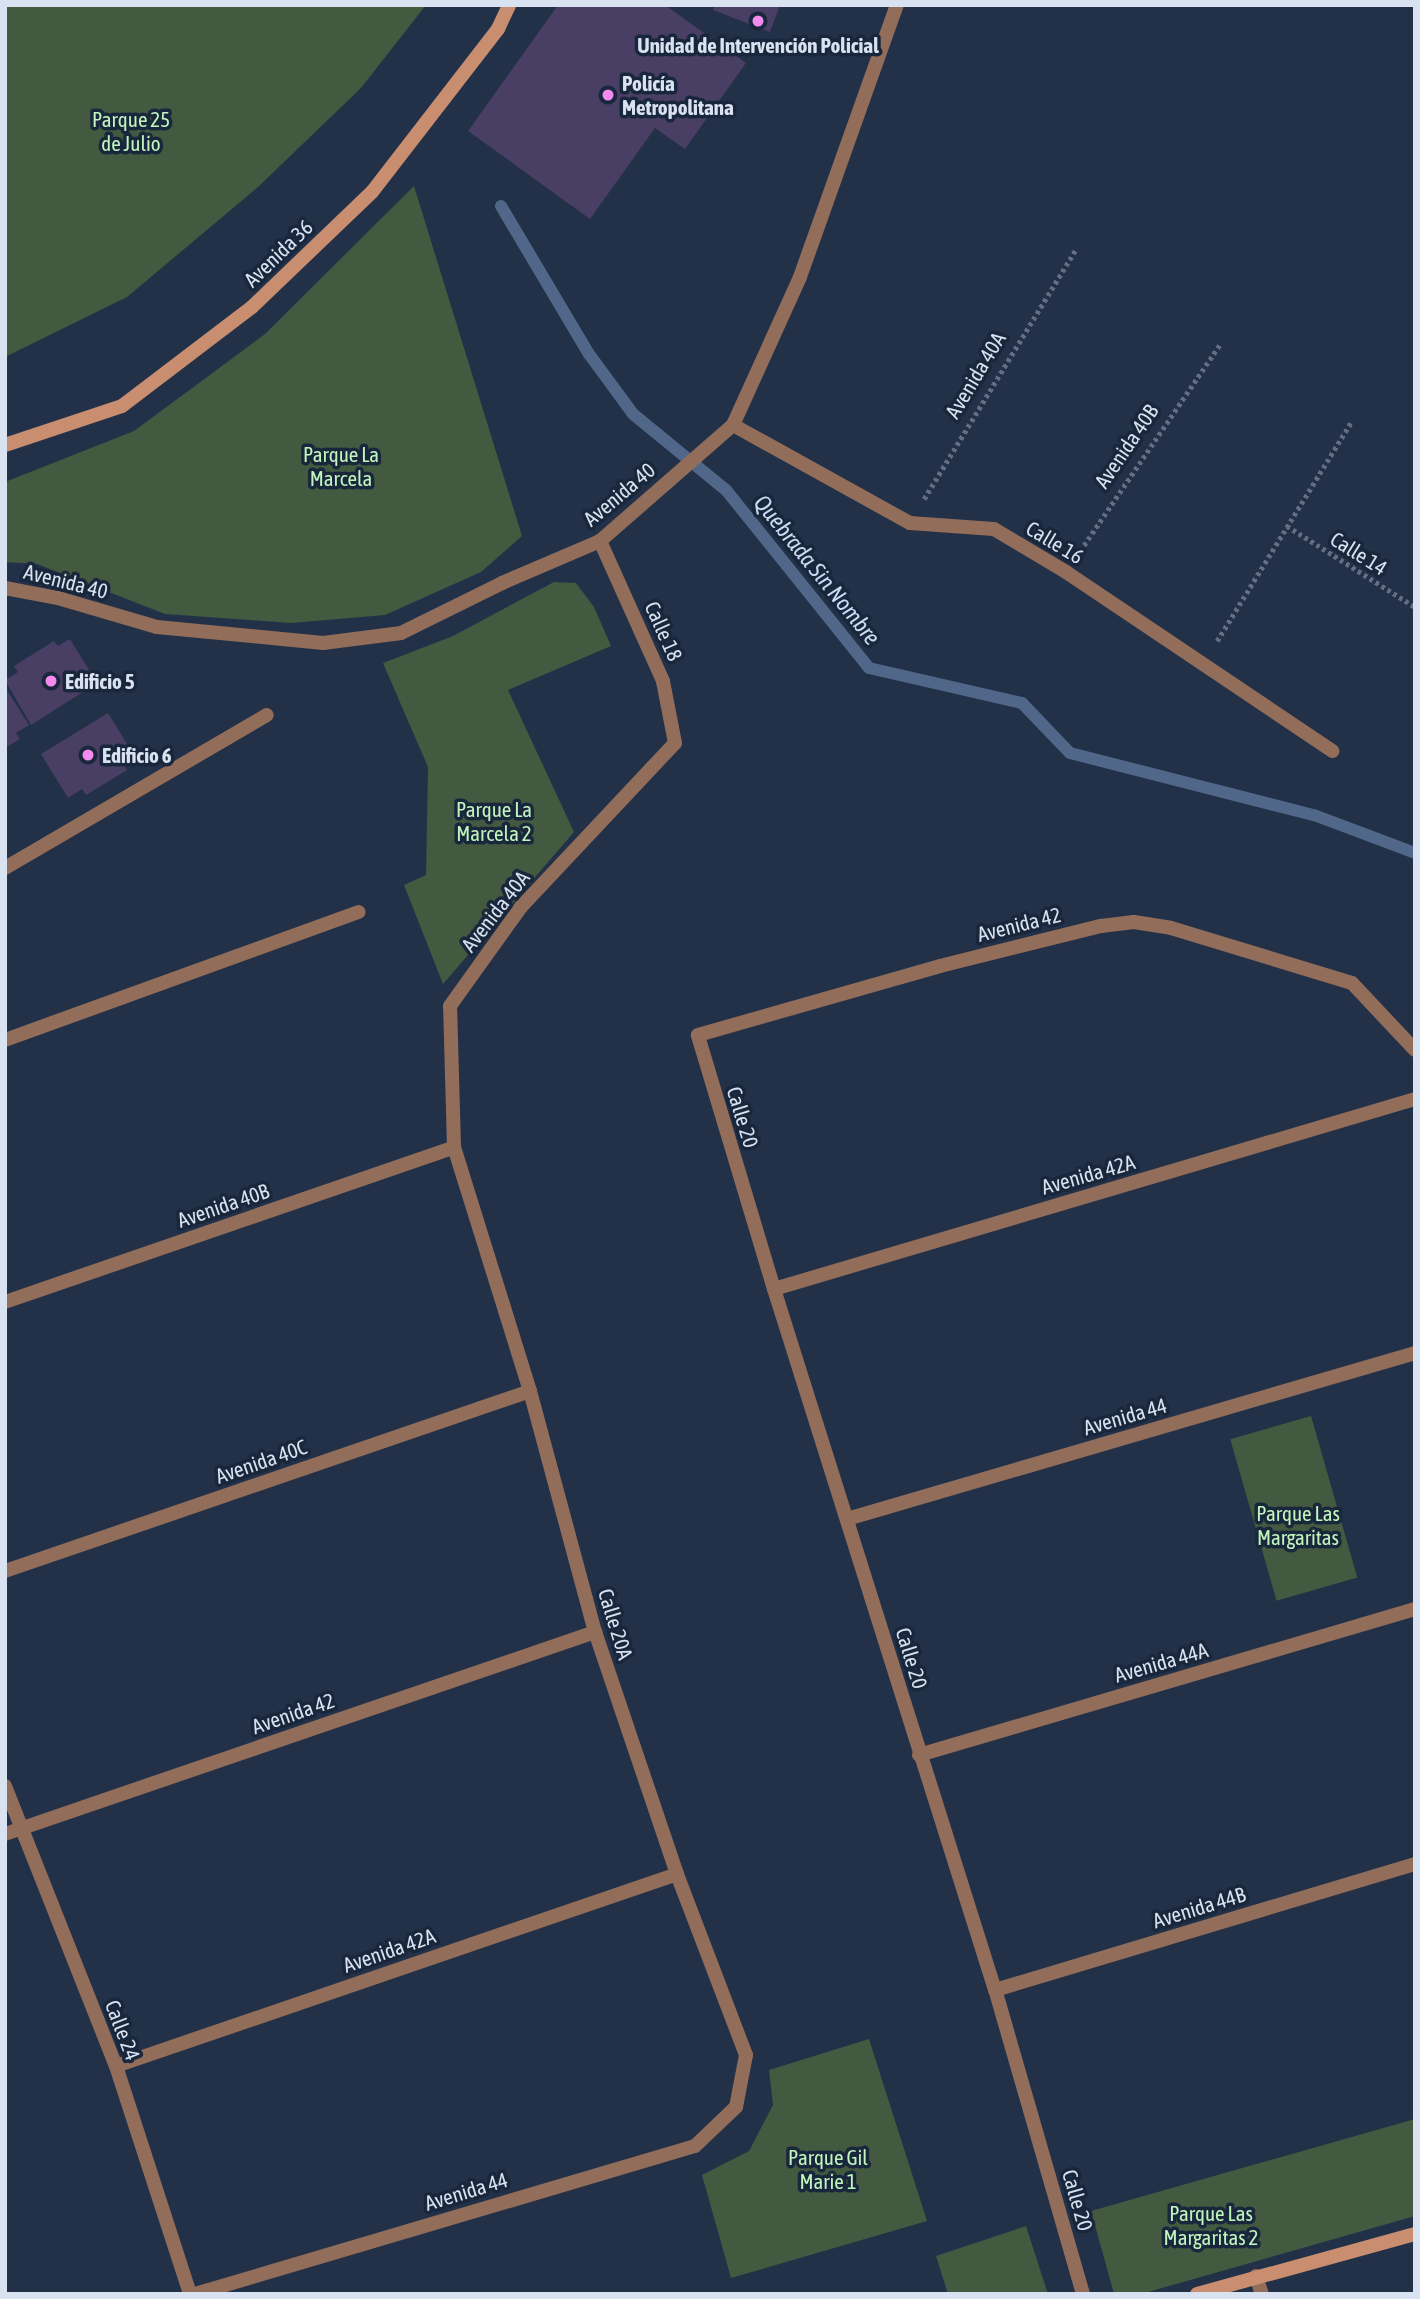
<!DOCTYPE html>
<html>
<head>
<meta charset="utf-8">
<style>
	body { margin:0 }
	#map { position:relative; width:1420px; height:2299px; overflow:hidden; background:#223148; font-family:"Asap Condensed",sans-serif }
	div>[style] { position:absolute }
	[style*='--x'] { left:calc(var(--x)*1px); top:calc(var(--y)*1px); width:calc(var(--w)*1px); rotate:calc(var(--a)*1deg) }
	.green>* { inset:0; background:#435940; transform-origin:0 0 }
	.stream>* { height:12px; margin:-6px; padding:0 6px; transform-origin:6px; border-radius:6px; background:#50678a }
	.building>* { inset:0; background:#493e63 }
	.path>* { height:4.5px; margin-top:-2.25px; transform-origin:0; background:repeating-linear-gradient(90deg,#616e83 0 3.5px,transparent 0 7px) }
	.lane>* { height:14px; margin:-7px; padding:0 7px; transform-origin:7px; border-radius:7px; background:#926d5a }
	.street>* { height:14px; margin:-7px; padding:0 7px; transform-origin:7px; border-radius:7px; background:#926d5a }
	.secondary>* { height:14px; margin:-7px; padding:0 7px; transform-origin:7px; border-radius:7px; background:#c98e70 }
	.dots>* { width:19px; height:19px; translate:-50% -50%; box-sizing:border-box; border:4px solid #19273d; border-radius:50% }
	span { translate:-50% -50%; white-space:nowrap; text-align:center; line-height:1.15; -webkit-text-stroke:7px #19273d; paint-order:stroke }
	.poi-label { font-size:21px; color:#d9e2f1; font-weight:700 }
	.left { translate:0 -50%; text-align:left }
	.park-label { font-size:21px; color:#c2f5bb }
	.street-label { font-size:21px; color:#d9e2f1 }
	.water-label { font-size:23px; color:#ccdbf3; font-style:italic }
	.frame { position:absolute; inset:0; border:7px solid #d9e2f1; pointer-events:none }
</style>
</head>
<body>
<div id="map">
	<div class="green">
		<i style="clip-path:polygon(5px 5px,426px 5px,361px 88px,257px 188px,127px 297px,5px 357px)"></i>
		<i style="clip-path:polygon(414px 186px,522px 536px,481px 572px,385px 615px,291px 623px,165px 614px,37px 564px,5px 562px,5px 482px,134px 431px,265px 334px)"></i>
		<i style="clip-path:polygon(554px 582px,576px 583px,594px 607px,611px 646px,508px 690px,574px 832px,443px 984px,404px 885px,426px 875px,428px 767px,383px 663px,453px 636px)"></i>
		<i style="left:1311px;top:1416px;width:168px;height:84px;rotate:74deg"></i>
		<i style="clip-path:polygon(869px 2039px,927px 2221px,731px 2278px,702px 2175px,749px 2151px,773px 2105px,769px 2070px)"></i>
		<i style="clip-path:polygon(1415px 2119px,1415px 2216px,1141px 2294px,1114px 2294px,1091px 2211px)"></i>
		<i style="clip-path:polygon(1026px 2226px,1048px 2294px,948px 2294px,936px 2256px)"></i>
	</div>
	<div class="stream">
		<i style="--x:501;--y:206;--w:172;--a:59.3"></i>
		<i style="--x:589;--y:354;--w:74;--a:53.7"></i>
		<i style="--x:633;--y:414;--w:120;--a:39.3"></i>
		<i style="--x:726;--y:490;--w:228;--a:51.2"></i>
		<i style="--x:869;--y:668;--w:157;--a:12.9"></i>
		<i style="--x:1022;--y:703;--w:69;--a:46.2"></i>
		<i style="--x:1070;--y:753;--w:252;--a:14.3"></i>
		<i style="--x:1314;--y:815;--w:108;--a:20.6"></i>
	</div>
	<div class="building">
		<i style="clip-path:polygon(558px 5px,665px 5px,746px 63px,685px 149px,655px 128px,590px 219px,468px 131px)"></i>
		<i style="clip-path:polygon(715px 5px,780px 5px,770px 32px,713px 10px)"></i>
		<i style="clip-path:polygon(70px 639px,97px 683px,31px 725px,5px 680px,18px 672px,14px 666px,54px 641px,58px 646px)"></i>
		<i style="clip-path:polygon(5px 687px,29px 725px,16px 733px,20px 739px,5px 748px)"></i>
		<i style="clip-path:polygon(108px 713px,135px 757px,123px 764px,127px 770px,86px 795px,82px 789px,68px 798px,41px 754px)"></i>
	</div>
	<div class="path">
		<i style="--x:924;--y:499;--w:293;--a:-58.7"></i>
		<i style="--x:1287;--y:526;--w:151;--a:32.3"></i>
		<i style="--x:1080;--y:551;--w:251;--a:-55.9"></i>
		<i style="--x:1217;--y:641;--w:258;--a:-58.5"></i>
	</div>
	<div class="lane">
		<i style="--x:5;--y:868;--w:303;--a:-30.3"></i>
	</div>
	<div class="street">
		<i style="--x:733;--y:425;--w:202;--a:29"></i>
		<i style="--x:910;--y:523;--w:84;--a:4.1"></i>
		<i style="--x:994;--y:529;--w:84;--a:30.8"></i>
		<i style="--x:1066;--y:572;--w:321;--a:33.9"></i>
		<i style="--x:5;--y:588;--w:54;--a:10.7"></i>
		<i style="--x:58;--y:598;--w:103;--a:16.3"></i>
		<i style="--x:157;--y:627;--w:167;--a:5.5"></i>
		<i style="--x:323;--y:643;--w:79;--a:-7.3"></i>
		<i style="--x:401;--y:633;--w:113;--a:-26.3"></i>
		<i style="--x:502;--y:583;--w:107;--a:-23.2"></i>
		<i style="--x:600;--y:541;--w:176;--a:-41.1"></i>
		<i style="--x:733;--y:425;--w:162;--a:-65.6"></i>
		<i style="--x:800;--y:277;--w:289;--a:-70.4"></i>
		<i style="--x:5;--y:1040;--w:376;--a:-19.9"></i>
		<i style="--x:774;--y:1289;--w:669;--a:-16.51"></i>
		<i style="--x:5;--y:1302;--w:475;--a:-19"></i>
		<i style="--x:847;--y:1519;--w:592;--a:-16.29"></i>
		<i style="--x:5;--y:1571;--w:555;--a:-18.92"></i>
		<i style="--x:919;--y:1755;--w:517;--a:-16.4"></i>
		<i style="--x:5;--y:1786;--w:301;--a:68.4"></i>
		<i style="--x:116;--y:2066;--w:240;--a:72"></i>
		<i style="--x:5;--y:1834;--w:624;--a:-18.9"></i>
		<i style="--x:995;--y:1990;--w:438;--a:-16.7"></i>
		<i style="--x:116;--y:2066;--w:593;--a:-18.89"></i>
		<i style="--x:1256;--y:2276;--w:19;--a:72"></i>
		<i style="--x:195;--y:2294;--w:521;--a:-16.49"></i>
		<i style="--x:695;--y:2146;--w:57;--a:-43.6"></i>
		<i style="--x:736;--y:2107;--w:53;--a:-79.1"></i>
		<i style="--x:746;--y:2055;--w:194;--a:-110.9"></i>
		<i style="--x:677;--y:1874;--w:256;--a:-108.7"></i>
		<i style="--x:595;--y:1632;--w:250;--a:-105.1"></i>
		<i style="--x:530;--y:1391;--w:256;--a:-107.3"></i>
		<i style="--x:454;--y:1147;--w:141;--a:-91.6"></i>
		<i style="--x:450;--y:1006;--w:122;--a:-54.4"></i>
		<i style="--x:521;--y:907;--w:225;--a:-46.8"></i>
		<i style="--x:675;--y:743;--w:63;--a:-101"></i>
		<i style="--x:663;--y:681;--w:154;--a:-114.2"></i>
		<i style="--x:1083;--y:2294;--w:316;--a:-106.1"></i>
		<i style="--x:995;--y:1990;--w:735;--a:-107.5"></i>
		<i style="--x:774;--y:1289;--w:265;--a:-106.7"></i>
		<i style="--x:698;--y:1035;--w:252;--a:-15.9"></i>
		<i style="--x:940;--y:966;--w:166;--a:-14"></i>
		<i style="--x:1101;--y:926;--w:33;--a:-7"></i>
		<i style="--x:1134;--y:922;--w:37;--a:9"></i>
		<i style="--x:1171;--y:928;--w:189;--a:16.9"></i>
		<i style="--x:1352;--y:983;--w:92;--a:46.8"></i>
	</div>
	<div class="secondary">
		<i style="--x:5;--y:445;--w:123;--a:-18.4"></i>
		<i style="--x:122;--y:406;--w:163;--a:-37.3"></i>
		<i style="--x:252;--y:307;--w:166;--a:-43.8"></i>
		<i style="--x:372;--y:192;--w:206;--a:-52.3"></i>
		<i style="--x:498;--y:29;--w:26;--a:-65"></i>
		<i style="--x:1197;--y:2294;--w:226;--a:-15.4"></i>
	</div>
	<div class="dots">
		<i style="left:758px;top:21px;background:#f489f0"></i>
		<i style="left:608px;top:95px;background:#f489f0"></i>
		<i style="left:51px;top:681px;background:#f489f0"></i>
		<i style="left:88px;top:755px;background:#f489f0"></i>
	</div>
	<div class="poi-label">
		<span style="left:758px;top:45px">Unidad de Intervención Policial</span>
		<span class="left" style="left:622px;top:95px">Policía<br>Metropolitana</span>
		<span class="left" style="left:65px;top:681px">Edificio 5</span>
		<span class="left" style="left:102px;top:755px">Edificio 6</span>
	</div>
	<div class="park-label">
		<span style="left:131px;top:131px">Parque 25<br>de Julio</span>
		<span style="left:341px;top:466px">Parque La<br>Marcela</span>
		<span style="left:494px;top:821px">Parque La<br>Marcela 2</span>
		<span style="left:1298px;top:1525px">Parque Las<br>Margaritas</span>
		<span style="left:828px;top:2169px">Parque Gil<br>Marie 1</span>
		<span style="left:1211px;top:2225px">Parque Las<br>Margaritas 2</span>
	</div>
	<div class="street-label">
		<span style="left:278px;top:253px;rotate:-44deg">Avenida 36</span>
		<span style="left:975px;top:375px;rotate:-59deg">Avenida 40A</span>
		<span style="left:1126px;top:446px;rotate:-56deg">Avenida 40B</span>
		<span style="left:619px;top:494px;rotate:-40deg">Avenida 40</span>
		<span style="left:1055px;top:542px;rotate:31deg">Calle 16</span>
		<span style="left:1359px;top:553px;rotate:32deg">Calle 14</span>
		<span style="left:66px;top:581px;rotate:14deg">Avenida 40</span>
		<span style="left:664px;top:631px;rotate:66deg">Calle 18</span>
		<span style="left:495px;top:911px;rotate:-52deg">Avenida 40A</span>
		<span style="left:1019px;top:924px;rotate:-14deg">Avenida 42</span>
		<span style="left:743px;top:1117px;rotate:73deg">Calle 20</span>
		<span style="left:1088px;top:1174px;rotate:-16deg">Avenida 42A</span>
		<span style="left:223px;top:1205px;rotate:-19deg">Avenida 40B</span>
		<span style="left:1125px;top:1416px;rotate:-16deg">Avenida 44</span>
		<span style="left:261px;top:1461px;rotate:-19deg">Avenida 40C</span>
		<span style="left:616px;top:1624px;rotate:73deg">Calle 20A</span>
		<span style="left:912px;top:1658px;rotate:73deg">Calle 20</span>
		<span style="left:1161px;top:1662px;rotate:-16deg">Avenida 44A</span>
		<span style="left:293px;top:1713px;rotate:-19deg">Avenida 42</span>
		<span style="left:1199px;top:1907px;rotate:-17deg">Avenida 44B</span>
		<span style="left:389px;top:1950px;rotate:-19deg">Avenida 42A</span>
		<span style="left:123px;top:2030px;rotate:69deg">Calle 24</span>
		<span style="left:466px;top:2191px;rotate:-17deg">Avenida 44</span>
		<span style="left:1078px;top:2200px;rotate:74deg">Calle 20</span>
	</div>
	<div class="water-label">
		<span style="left:817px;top:570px;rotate:51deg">Quebrada Sin Nombre</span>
	</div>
	<div class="frame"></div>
</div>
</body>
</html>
